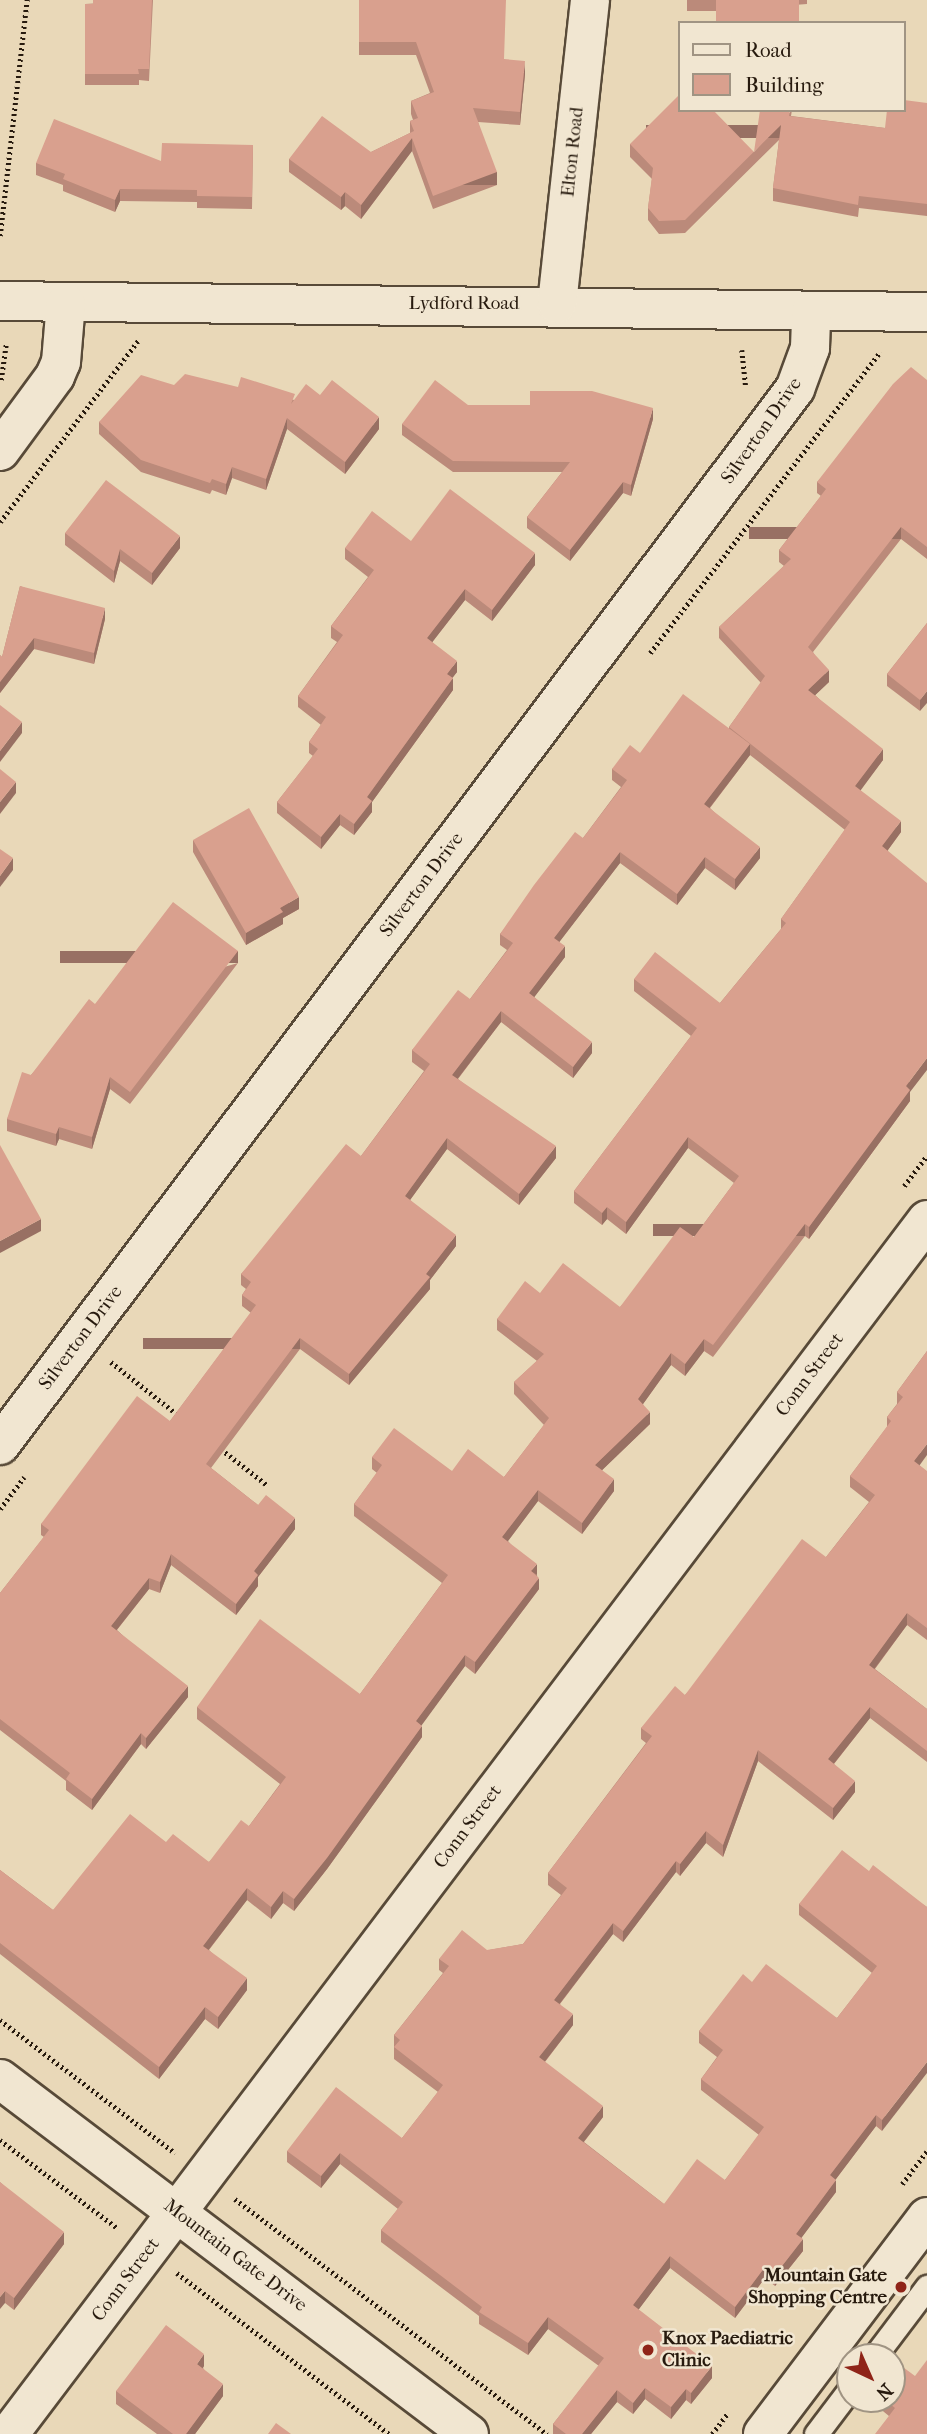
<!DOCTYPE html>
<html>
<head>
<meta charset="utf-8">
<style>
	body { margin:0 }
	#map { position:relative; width:927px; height:2434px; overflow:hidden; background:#e9d8b8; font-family:"IM FELL French Canon",serif }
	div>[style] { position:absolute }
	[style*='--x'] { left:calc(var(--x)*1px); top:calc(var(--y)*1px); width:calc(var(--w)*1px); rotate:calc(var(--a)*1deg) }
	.path>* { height:4.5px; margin-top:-2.25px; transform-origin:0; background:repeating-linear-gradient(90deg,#271a0e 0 2px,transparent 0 5.5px) }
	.roads { filter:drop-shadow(2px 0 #584a38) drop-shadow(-2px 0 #584a38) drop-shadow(0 2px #584a38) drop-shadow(0 -2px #584a38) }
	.lane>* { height:23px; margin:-11.5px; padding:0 11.5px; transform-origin:11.5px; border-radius:11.5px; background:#f1e6d1 }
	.street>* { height:38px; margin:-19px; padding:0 19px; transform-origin:19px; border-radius:19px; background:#f1e6d1 }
	.wall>* { inset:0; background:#bb8a7a }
	.shaded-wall>* { inset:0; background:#987063; transform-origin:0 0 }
	.building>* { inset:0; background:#d9a08e; transform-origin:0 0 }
	.dots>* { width:19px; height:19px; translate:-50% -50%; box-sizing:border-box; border:4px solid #f1e6d1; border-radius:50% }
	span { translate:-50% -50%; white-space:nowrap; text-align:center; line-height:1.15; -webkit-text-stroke:5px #f1e6d1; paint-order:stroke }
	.street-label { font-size:19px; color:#271a0e }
	.poi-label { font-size:19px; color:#271a0e; font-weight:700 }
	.right { translate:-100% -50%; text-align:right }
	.left { translate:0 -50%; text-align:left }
	.legend { position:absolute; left:678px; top:21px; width:228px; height:91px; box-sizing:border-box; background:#f1e6d1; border:2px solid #a09483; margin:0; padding:9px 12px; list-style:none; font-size:21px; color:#271a0e }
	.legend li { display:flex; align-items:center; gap:14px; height:35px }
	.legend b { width:35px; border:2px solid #a09483 }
	.north { position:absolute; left:836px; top:2343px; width:70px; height:70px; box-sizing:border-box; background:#f1e6d1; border:2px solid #a09483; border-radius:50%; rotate:136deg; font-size:19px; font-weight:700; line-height:28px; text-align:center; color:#271a0e }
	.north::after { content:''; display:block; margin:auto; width:24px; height:32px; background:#8f2418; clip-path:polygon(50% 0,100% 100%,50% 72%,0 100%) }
</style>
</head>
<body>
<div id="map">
	<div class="path">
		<i style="--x:0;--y:236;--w:238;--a:-83.5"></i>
		<i style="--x:742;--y:350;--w:37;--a:84"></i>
		<i style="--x:1;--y:380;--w:37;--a:-82"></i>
		<i style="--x:0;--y:522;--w:228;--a:-52.7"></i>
		<i style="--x:650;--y:653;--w:379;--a:-52.6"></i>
		<i style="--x:904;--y:1186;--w:38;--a:-53"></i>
		<i style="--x:111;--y:1362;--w:85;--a:38.3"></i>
		<i style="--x:221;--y:1449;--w:58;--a:38"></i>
		<i style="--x:0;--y:1509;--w:40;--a:-53"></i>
		<i style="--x:0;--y:2020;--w:220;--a:37.2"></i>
		<i style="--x:0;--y:2140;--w:146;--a:36.9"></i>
		<i style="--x:902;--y:2184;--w:41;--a:-52.9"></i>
		<i style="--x:235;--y:2199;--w:391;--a:37"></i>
		<i style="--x:177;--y:2273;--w:266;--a:37.2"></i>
		<i style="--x:712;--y:2434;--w:25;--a:-53"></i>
	</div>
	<div class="roads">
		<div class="lane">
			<i style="--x:874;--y:2357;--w:88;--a:-52.9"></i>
			<i style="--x:816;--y:2434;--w:56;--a:-52.9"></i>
		</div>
		<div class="street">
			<i style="--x:0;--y:301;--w:927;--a:0.68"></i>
			<i style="--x:557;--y:304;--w:306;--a:-83.8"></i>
			<i style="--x:0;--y:451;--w:93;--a:-53.7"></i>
			<i style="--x:55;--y:376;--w:15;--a:-67"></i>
			<i style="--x:61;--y:362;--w:59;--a:-85.2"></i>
			<i style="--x:0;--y:1445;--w:1322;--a:-53.03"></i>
			<i style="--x:795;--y:389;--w:44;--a:-69.9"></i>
			<i style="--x:810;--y:348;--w:36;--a:-88"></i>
			<i style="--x:0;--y:2079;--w:588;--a:37.12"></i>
			<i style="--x:9;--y:2434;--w:1522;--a:-52.9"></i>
			<i style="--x:763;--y:2434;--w:272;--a:-52.9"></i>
		</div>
	</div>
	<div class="wall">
		<i style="clip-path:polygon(153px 0,149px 81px,139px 80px,139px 85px,85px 85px,85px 4px)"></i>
		<i style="clip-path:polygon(359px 0,504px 59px,525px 74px,520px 125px,478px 122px,497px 185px,433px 209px,412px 151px,361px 219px,345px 206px,341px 210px,289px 172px,289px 159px,371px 152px,410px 133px,410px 121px,413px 120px,411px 114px,411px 101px,430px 93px,416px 55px,359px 55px)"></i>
		<i style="clip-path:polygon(687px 0,807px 0,807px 4px,716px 11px,687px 11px)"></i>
		<i style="clip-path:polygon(927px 103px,927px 216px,859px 208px,858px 217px,773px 201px,773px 188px,779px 140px,685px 233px,659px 234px,648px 220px,648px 208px,652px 179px,630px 157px,630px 144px,754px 152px,792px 110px,791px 116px,885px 128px)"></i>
		<i style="clip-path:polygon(253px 145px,252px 209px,197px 208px,197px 202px,120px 201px,115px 212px,63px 191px,63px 185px,36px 175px,36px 163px,161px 161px)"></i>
		<i style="clip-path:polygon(927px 380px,927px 559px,901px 539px,813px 652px,829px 682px,815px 695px,883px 760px,860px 790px,901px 832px,888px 850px,910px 1092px,910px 1101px,809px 1239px,805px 1236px,713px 1357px,704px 1351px,685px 1376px,671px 1365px,643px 1404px,650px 1424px,602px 1470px,614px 1491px,582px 1534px,538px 1501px,508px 1541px,537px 1575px,539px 1589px,475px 1674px,465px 1666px,421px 1725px,422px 1737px,327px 1869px,294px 1911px,283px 1903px,271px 1919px,247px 1900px,209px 1950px,247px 1990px,218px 2029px,205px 2019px,159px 2079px,0 1954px,0 1870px,53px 1910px,166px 1842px,209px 1862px,249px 1826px,280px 1784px,197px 1719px,197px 1707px,360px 1694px,442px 1583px,354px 1516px,354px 1504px,377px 1473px,372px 1469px,372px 1457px,452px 1471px,504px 1477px,544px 1425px,514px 1394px,514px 1382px,537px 1361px,497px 1330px,497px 1319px,540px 1293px,620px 1307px,694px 1237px,734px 1183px,688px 1148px,626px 1234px,607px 1219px,602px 1225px,574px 1203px,574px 1191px,691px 1036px,634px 991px,634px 979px,720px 1003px,781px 929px,781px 919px,845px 830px,750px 755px,710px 808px,760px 858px,735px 890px,705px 868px,677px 905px,620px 863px,559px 942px,565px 957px,534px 997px,592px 1053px,573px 1078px,501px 1022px,458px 1079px,556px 1158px,519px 1205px,447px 1149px,410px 1200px,456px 1246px,430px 1280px,430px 1289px,349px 1385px,300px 1349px,211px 1468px,258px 1505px,295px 1529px,258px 1577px,258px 1586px,236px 1615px,171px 1565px,160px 1593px,149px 1589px,117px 1630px,188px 1697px,146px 1749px,141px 1744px,92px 1810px,66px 1790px,66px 1781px,0 1730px,0 1593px,44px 1537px,41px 1535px,41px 1524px,170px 1421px,251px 1313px,242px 1306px,242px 1295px,246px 1289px,241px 1285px,241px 1274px,361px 1156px,424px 1071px,412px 1062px,412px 1050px,470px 999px,507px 950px,500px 945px,500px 934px,583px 838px,621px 787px,612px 780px,612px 769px,640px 753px,729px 729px,729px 727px,761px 683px,719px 638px,719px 627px,784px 566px,779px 562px,779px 550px,821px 496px,817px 493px,817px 482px)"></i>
		<i style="clip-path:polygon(174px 385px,295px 400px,320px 395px,379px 429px,345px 474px,287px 429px,266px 490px,232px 478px,226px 495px,212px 490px,210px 494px,141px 472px,99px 434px,99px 422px)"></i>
		<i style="clip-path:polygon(468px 405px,653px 419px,631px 496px,623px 493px,570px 561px,527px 528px,527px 517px,562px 472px,453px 472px,402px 435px,402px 424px)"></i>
		<i style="clip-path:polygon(65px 533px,180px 548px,152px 585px,120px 561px,114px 583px,65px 545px)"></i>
		<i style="clip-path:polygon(411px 541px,535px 565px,492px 621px,465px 600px,432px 642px,457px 672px,452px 678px,453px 690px,372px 802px,372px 812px,354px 835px,340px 825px,321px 849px,277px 813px,277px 802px,313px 756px,309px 753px,309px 742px,321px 725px,298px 707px,298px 696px,337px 642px,331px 638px,331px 626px,368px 577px,345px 559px,345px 548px)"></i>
		<i style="clip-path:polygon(20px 586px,105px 619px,94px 664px,34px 649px,0 693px,0 655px,2px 657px)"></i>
		<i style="clip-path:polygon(927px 623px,920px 711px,887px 686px,887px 674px)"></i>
		<i style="clip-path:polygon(193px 840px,299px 909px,283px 918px,283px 924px,246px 945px,193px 852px)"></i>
		<i style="clip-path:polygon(238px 963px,130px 1104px,110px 1089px,92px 1149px,59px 1139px,56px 1146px,7px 1131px,7px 1119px,31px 1075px,95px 1004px)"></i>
		<i style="clip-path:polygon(927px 1351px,919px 1465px,927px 1472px,927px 1640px,907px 1625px,875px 1669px,927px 1709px,927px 1762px,870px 1718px,834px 1764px,855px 1792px,833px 1820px,758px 1761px,723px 1857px,706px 1843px,680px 1876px,676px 1872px,623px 1942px,613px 1934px,560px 2004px,573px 2025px,545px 2062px,603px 2117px,584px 2142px,664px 2204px,725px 2180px,759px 2135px,701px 2090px,701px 2079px,717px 2057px,699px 2043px,699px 2031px,752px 1982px,837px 2018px,872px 1973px,799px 1915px,799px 1904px,869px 1871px,927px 1907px,882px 2131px,876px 2126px,835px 2180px,836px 2192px,801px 2238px,803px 2251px,775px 2286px,765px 2278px,735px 2318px,670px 2268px,638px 2310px,712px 2378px,691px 2404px,686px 2400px,671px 2419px,645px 2399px,633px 2414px,617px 2402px,591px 2434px,553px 2434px,553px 2424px,599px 2366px,548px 2329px,528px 2355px,479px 2324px,479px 2316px,381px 2242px,381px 2230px,398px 2209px,340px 2164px,321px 2188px,287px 2162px,287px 2151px,402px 2138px,438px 2092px,394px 2059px,394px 2035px,443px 1973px,439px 1970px,439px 1959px,523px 1944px,561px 1895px,548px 1885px,548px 1873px,646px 1743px,641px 1739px,641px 1728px,685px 1695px,826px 1557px,869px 1502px,850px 1487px,850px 1476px,887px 1427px,887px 1417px,897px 1404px,897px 1392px)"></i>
		<i style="clip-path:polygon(0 2182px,64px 2244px,14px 2310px,5px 2303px)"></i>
		<i style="clip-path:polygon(204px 2366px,203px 2368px,223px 2396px,195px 2434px,157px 2434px,116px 2404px,116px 2391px)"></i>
		<i style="clip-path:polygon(915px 2376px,927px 2434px,889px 2416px,868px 2399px,892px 2399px)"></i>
	</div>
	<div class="shaded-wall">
		<i style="clip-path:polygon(525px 61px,525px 74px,520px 125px,520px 112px)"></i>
		<i style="left:781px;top:125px;width:13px;height:135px;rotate:90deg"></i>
		<i style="clip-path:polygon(412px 138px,412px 151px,361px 219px,361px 205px)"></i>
		<i style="left:497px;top:172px;width:13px;height:68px;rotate:90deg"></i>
		<i style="clip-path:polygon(120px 189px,120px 201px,115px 212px,115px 200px)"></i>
		<i style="clip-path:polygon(345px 192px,345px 206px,341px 210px,341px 197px)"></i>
		<i style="clip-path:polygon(653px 408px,653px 419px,631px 496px,631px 485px)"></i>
		<i style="clip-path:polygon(379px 417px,379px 429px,345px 474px,345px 462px)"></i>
		<i style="clip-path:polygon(287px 418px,287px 429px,266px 490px,266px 479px)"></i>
		<i style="clip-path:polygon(232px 467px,232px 478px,226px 495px,226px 484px)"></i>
		<i style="clip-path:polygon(623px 482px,623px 493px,570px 561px,570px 550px)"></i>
		<i style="left:901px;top:527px;width:12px;height:152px;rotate:90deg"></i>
		<i style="clip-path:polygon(180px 536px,180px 548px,152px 585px,152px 573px)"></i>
		<i style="clip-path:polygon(120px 549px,120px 561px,114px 583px,114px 571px)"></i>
		<i style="clip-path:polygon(535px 553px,535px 565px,492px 621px,492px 610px)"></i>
		<i style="clip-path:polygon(465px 589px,465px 600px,427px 649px,427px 638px)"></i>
		<i style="clip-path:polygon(105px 608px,105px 619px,94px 664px,94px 653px)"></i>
		<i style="clip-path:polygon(34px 638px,34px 649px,0 693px,0 682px)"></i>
		<i style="clip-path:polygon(457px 661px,457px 672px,447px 685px,447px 674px)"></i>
		<i style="clip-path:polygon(829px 670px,829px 682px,808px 702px,808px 690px)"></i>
		<i style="clip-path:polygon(453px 678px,453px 690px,372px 802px,372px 812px,354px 835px,354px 824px,367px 797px)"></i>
		<i style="clip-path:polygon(927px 691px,927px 703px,920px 711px,920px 700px)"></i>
		<i style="clip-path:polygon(22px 722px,22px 733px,0 762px,0 751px)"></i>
		<i style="clip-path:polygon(750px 744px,750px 755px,704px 815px,704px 804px)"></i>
		<i style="clip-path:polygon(883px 749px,883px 760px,855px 798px,855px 786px)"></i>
		<i style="clip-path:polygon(16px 782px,16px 793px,0 814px,0 802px)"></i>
		<i style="clip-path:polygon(340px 814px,340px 825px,321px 849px,321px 837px)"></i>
		<i style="clip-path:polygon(901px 821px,901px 832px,882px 858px,882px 846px)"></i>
		<i style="clip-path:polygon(760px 847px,760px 858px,735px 890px,735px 879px)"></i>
		<i style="clip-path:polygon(620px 852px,620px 863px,554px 949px,554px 938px)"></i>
		<i style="clip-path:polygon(705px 857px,705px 868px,677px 905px,677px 894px)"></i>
		<i style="clip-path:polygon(13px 858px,13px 870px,0 887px,0 876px)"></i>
		<i style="clip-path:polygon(299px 897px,299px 909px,283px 918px,283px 924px,246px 945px,246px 933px,280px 908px)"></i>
		<i style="clip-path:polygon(565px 946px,565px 957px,529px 1004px,529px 993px)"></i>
		<i style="left:238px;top:951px;width:12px;height:178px;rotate:90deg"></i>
		<i style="clip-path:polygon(501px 1011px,501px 1022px,452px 1086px,452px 1075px)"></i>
		<i style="clip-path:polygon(592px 1042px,592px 1053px,573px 1078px,573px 1067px)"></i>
		<i style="clip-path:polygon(927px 1058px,927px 1070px,910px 1092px,910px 1101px,809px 1239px,809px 1227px,906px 1086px)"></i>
		<i style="clip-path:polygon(110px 1077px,110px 1089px,92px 1149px,92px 1137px)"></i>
		<i style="clip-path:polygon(59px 1127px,59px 1139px,56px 1146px,56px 1134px)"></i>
		<i style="clip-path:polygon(688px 1137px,688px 1148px,626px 1234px,626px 1222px)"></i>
		<i style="clip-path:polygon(447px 1138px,447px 1149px,405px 1207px,405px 1196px)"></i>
		<i style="clip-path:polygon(556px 1146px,556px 1158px,519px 1205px,519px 1194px)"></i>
		<i style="clip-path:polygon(607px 1207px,607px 1219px,602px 1225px,602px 1213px)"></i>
		<i style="clip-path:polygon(41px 1219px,41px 1231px,0 1253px,0 1241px)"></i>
		<i style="left:805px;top:1224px;width:12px;height:152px;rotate:90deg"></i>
		<i style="clip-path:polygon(456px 1235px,456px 1246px,430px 1280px,430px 1289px,349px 1385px,349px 1374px)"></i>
		<i style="left:300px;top:1338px;width:11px;height:157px;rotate:90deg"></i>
		<i style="clip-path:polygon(704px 1339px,704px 1351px,685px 1376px,685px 1364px)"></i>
		<i style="clip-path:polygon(671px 1353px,671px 1365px,638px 1411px,638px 1399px)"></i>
		<i style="clip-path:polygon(650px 1412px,650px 1424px,595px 1477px,595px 1465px)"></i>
		<i style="clip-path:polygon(927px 1444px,927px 1455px,914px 1473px,914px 1461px)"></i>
		<i style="clip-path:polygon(614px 1479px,614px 1491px,582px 1534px,582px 1523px)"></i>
		<i style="clip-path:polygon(538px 1490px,538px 1501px,502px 1549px,502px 1537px)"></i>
		<i style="clip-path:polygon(295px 1518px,295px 1529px,258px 1577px,258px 1586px,236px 1615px,236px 1604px,254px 1571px)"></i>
		<i style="clip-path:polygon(171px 1554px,171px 1565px,160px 1593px,160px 1582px)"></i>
		<i style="clip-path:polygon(537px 1564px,537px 1575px,531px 1571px)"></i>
		<i style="clip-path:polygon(149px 1578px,149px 1589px,111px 1637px,111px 1626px)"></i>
		<i style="clip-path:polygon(539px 1578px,539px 1589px,475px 1674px,475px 1662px)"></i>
		<i style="clip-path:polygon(907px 1613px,907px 1625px,869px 1676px,869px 1665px)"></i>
		<i style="clip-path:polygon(465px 1655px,465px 1666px,416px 1733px,416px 1721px)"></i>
		<i style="clip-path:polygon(188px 1686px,188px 1697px,146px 1749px,146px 1738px)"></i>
		<i style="clip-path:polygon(870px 1707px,870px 1718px,828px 1771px,828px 1759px)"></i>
		<i style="clip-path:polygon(422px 1726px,422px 1737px,327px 1869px,294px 1911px,294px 1899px)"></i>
		<i style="clip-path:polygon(141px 1733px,141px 1744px,92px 1810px,92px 1799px)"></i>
		<i style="clip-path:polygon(758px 1750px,758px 1761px,723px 1857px,723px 1845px)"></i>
		<i style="clip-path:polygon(855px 1781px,855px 1792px,833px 1820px,833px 1808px)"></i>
		<i style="clip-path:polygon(706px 1831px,706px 1843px,680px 1876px,680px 1864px)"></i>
		<i style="clip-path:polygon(676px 1861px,676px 1872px,623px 1942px,623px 1931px)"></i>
		<i style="clip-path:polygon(247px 1888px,247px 1900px,203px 1957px,203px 1946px)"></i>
		<i style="clip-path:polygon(283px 1891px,283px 1903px,271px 1919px,271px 1907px)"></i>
		<i style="clip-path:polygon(613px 1923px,613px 1934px,554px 2011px,554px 2000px)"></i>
		<i style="clip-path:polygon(247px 1978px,247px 1990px,218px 2029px,218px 2017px)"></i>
		<i style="clip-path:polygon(205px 2007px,205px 2019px,159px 2079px,159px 2067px)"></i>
		<i style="clip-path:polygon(573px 2014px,573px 2025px,539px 2069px,539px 2057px)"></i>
		<i style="clip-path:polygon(927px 2062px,927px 2073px,882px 2131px,882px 2120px)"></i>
		<i style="clip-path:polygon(603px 2106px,603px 2117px,578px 2149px,578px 2138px)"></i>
		<i style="clip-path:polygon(876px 2115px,876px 2126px,830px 2187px,830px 2175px)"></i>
		<i style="clip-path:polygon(340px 2153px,340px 2164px,321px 2188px,321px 2176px)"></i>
		<i style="clip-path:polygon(836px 2180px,836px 2192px,796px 2245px,796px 2234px)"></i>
		<i style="clip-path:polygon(64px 2232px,64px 2244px,14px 2310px,14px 2298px)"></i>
		<i style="clip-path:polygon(803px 2239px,803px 2251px,775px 2286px,775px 2275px)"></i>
		<i style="clip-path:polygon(670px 2256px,670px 2268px,633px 2317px,633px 2305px)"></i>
		<i style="clip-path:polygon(765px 2267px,765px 2278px,735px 2318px,735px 2307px)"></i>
		<i style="clip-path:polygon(5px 2291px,5px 2303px,0 2309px,0 2297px)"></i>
		<i style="clip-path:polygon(548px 2317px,548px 2329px,528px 2355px,528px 2343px)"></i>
		<i style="clip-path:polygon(204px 2354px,204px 2366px,197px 2376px,197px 2364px)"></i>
		<i style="clip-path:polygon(712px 2366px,712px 2378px,691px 2404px,691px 2393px)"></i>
		<i style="clip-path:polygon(223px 2384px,223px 2396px,195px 2434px,186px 2434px)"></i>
		<i style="clip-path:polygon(645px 2388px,645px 2399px,633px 2414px,633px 2403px)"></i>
		<i style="clip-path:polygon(686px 2389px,686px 2400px,671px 2419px,671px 2407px)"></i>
		<i style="clip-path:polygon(617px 2390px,617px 2402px,591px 2434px,582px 2434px)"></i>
	</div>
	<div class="building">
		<i style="clip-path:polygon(93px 0,152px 0,149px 69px,138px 69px,139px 74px,85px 74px,85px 4px,93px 4px)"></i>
		<i style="clip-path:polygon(359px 0,506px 0,504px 59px,525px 61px,520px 112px,473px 108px,497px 172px,433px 196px,412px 138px,361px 205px,345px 192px,341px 197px,289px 159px,322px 116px,371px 152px,414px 131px,410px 121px,418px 118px,411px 101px,434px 92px,416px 42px,359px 42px)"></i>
		<i style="left:716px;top:0;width:83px;height:23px"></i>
		<i style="clip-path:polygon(680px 94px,680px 110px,713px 110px,754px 152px,760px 110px,790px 110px,789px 116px,885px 128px,887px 110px,904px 110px,904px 100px,927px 103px,927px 204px,859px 196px,858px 205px,773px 188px,781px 125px,685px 220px,659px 221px,648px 208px,653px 168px,630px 144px)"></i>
		<i style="clip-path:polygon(54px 119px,161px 161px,162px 143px,253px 145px,252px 197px,197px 196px,197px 190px,120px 189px,115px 200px,63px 179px,65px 174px,36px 163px)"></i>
		<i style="clip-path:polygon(911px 367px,927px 380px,927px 547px,901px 527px,808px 647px,829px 670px,808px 690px,883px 749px,855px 786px,901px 821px,882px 846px,927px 883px,927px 1058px,906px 1086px,910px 1090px,809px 1227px,805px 1224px,713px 1345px,704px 1339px,685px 1364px,671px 1353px,638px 1399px,650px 1412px,595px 1465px,614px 1479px,582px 1523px,538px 1490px,502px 1537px,537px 1564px,531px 1571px,539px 1578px,475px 1662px,465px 1655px,416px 1721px,422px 1726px,327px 1858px,294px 1899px,283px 1891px,271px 1907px,247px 1888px,203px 1946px,247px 1978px,218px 2017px,205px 2007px,159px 2067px,0 1943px,0 1870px,53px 1910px,130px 1814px,166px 1842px,173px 1834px,209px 1862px,241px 1820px,249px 1826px,286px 1777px,197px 1707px,260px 1619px,360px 1694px,448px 1575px,354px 1504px,382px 1465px,372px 1457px,394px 1428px,452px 1471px,468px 1449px,504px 1477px,549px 1418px,514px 1382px,544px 1354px,497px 1319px,525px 1281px,540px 1293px,563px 1263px,620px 1307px,680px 1227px,694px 1237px,739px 1176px,688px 1137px,626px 1222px,607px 1207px,602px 1213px,574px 1191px,697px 1028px,634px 979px,655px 952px,720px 1003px,786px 923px,781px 919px,850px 822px,729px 727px,765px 676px,719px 627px,791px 559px,779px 550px,826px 489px,817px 482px,893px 384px)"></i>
		<i style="clip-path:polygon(185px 374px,238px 387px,241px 377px,295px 394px,291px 404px,306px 384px,320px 395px,332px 380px,379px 417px,345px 462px,287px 418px,266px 479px,232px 467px,226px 484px,212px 479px,210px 483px,141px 460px,99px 422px,141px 375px,174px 385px)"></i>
		<i style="clip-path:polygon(435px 380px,468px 405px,530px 405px,530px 391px,592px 391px,653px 408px,631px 485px,623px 482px,570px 550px,527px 517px,570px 462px,453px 461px,402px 424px)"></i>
		<i style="clip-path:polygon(106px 480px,180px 536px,152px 573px,120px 549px,114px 571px,65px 533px)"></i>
		<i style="clip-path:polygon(450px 489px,535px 553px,492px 610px,465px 589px,427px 638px,457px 661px,447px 674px,453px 678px,367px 797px,372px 801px,354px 824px,340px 814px,321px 837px,277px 802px,318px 749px,309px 742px,326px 717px,298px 696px,343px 635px,331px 626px,374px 570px,345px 548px,372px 511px,411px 541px)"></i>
		<i style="clip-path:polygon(20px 586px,105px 608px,94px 653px,34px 638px,0 682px,0 655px,2px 657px)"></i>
		<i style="clip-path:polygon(927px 623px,927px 691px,920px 700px,887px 674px)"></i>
		<i style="clip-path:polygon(683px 694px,750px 744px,704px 804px,760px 847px,735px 879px,705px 857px,677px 894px,620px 852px,554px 938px,565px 946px,529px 993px,592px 1042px,573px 1067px,501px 1011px,452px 1075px,556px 1146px,519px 1194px,447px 1138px,405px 1196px,456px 1235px,426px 1274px,430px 1277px,349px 1374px,300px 1338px,206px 1464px,258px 1505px,266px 1495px,295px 1518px,254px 1571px,258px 1575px,236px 1604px,171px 1554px,160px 1582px,149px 1578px,111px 1626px,188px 1686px,146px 1738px,141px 1733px,92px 1799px,66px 1779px,70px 1773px,0 1719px,0 1593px,49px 1530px,41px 1524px,137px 1396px,170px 1421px,256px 1305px,242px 1295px,251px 1282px,241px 1274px,346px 1144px,361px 1156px,430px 1064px,412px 1050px,458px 990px,470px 999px,513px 943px,500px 934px,534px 885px,575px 832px,583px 838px,627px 780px,612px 769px,630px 745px,640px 753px)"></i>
		<i style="clip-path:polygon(0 705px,22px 722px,0 751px)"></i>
		<i style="clip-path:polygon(0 769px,16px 782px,0 802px)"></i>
		<i style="clip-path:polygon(249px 808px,299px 897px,280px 908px,283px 912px,246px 933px,193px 840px)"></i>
		<i style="clip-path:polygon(0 849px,13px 858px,0 876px)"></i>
		<i style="clip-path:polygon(173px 902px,238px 951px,130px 1092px,110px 1077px,92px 1137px,59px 1127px,56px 1134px,7px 1119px,22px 1072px,31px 1075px,89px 999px,95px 1004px)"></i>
		<i style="clip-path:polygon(0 1145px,41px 1219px,0 1241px)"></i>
		<i style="clip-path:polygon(927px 1351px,927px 1444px,914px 1461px,927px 1471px,927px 1628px,907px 1613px,869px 1665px,927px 1709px,927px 1751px,870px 1707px,828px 1759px,855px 1781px,833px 1808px,758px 1750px,723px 1845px,706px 1831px,680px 1864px,676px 1861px,623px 1931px,613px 1923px,554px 2000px,573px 2014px,539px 2057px,603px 2106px,578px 2138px,664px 2204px,697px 2159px,725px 2180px,764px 2127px,701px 2079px,723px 2050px,699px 2031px,743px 1974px,752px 1982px,766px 1964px,837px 2018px,877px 1966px,799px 1904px,842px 1850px,869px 1871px,873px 1865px,927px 1907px,927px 2062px,882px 2120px,876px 2115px,830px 2175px,836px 2180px,796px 2234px,803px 2239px,775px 2275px,765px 2267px,735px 2307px,670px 2256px,633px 2305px,712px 2366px,691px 2393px,686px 2389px,671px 2407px,645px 2388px,633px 2403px,617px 2390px,582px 2434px,566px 2434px,553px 2424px,604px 2358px,548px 2317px,528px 2343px,479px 2312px,482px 2307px,381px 2230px,403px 2202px,340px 2153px,321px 2176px,287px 2151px,336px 2087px,402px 2138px,443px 2085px,394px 2047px,400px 2040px,394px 2035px,449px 1966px,439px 1959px,462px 1930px,487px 1950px,523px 1944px,567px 1888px,548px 1873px,652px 1736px,641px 1728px,675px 1686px,685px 1695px,802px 1539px,826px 1557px,875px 1495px,850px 1476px,891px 1421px,887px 1417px,903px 1397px,897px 1392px)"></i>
		<i style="clip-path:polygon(0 2182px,64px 2232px,14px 2298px,5px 2291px,0 2297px)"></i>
		<i style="clip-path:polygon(166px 2325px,204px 2354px,197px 2364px,223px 2384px,186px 2434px,173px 2434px,116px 2391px)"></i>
		<i style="clip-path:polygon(892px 2359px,915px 2376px,927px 2360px,927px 2434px,875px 2434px,895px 2408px,884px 2399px,892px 2399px)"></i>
		<i style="clip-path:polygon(276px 2423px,291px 2434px,268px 2434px)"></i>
	</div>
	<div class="dots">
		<i style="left:901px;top:2287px;background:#8f2418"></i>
		<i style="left:648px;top:2350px;background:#8f2418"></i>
	</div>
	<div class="street-label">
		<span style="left:573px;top:152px;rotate:-84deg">Elton Road</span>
		<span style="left:464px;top:304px">Lydford Road</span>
		<span style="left:762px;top:431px;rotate:-55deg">Silverton Drive</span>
		<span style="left:422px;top:885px;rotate:-53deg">Silverton Drive</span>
		<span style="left:81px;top:1338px;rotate:-53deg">Silverton Drive</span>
		<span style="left:810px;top:1375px;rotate:-53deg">Conn Street</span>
		<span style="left:468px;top:1827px;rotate:-53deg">Conn Street</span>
		<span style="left:235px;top:2256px;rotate:37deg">Mountain Gate Drive</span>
		<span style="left:126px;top:2280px;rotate:-53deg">Conn Street</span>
	</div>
	<div class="poi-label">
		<span class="right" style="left:887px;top:2287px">Mountain Gate<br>Shopping Centre</span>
		<span class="left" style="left:662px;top:2350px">Knox Paediatric<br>Clinic</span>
	</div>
	<ul class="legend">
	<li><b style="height:9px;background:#f1e6d1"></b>Road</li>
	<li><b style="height:19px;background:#d9a08e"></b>Building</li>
	</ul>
	<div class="north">N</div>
</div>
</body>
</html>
